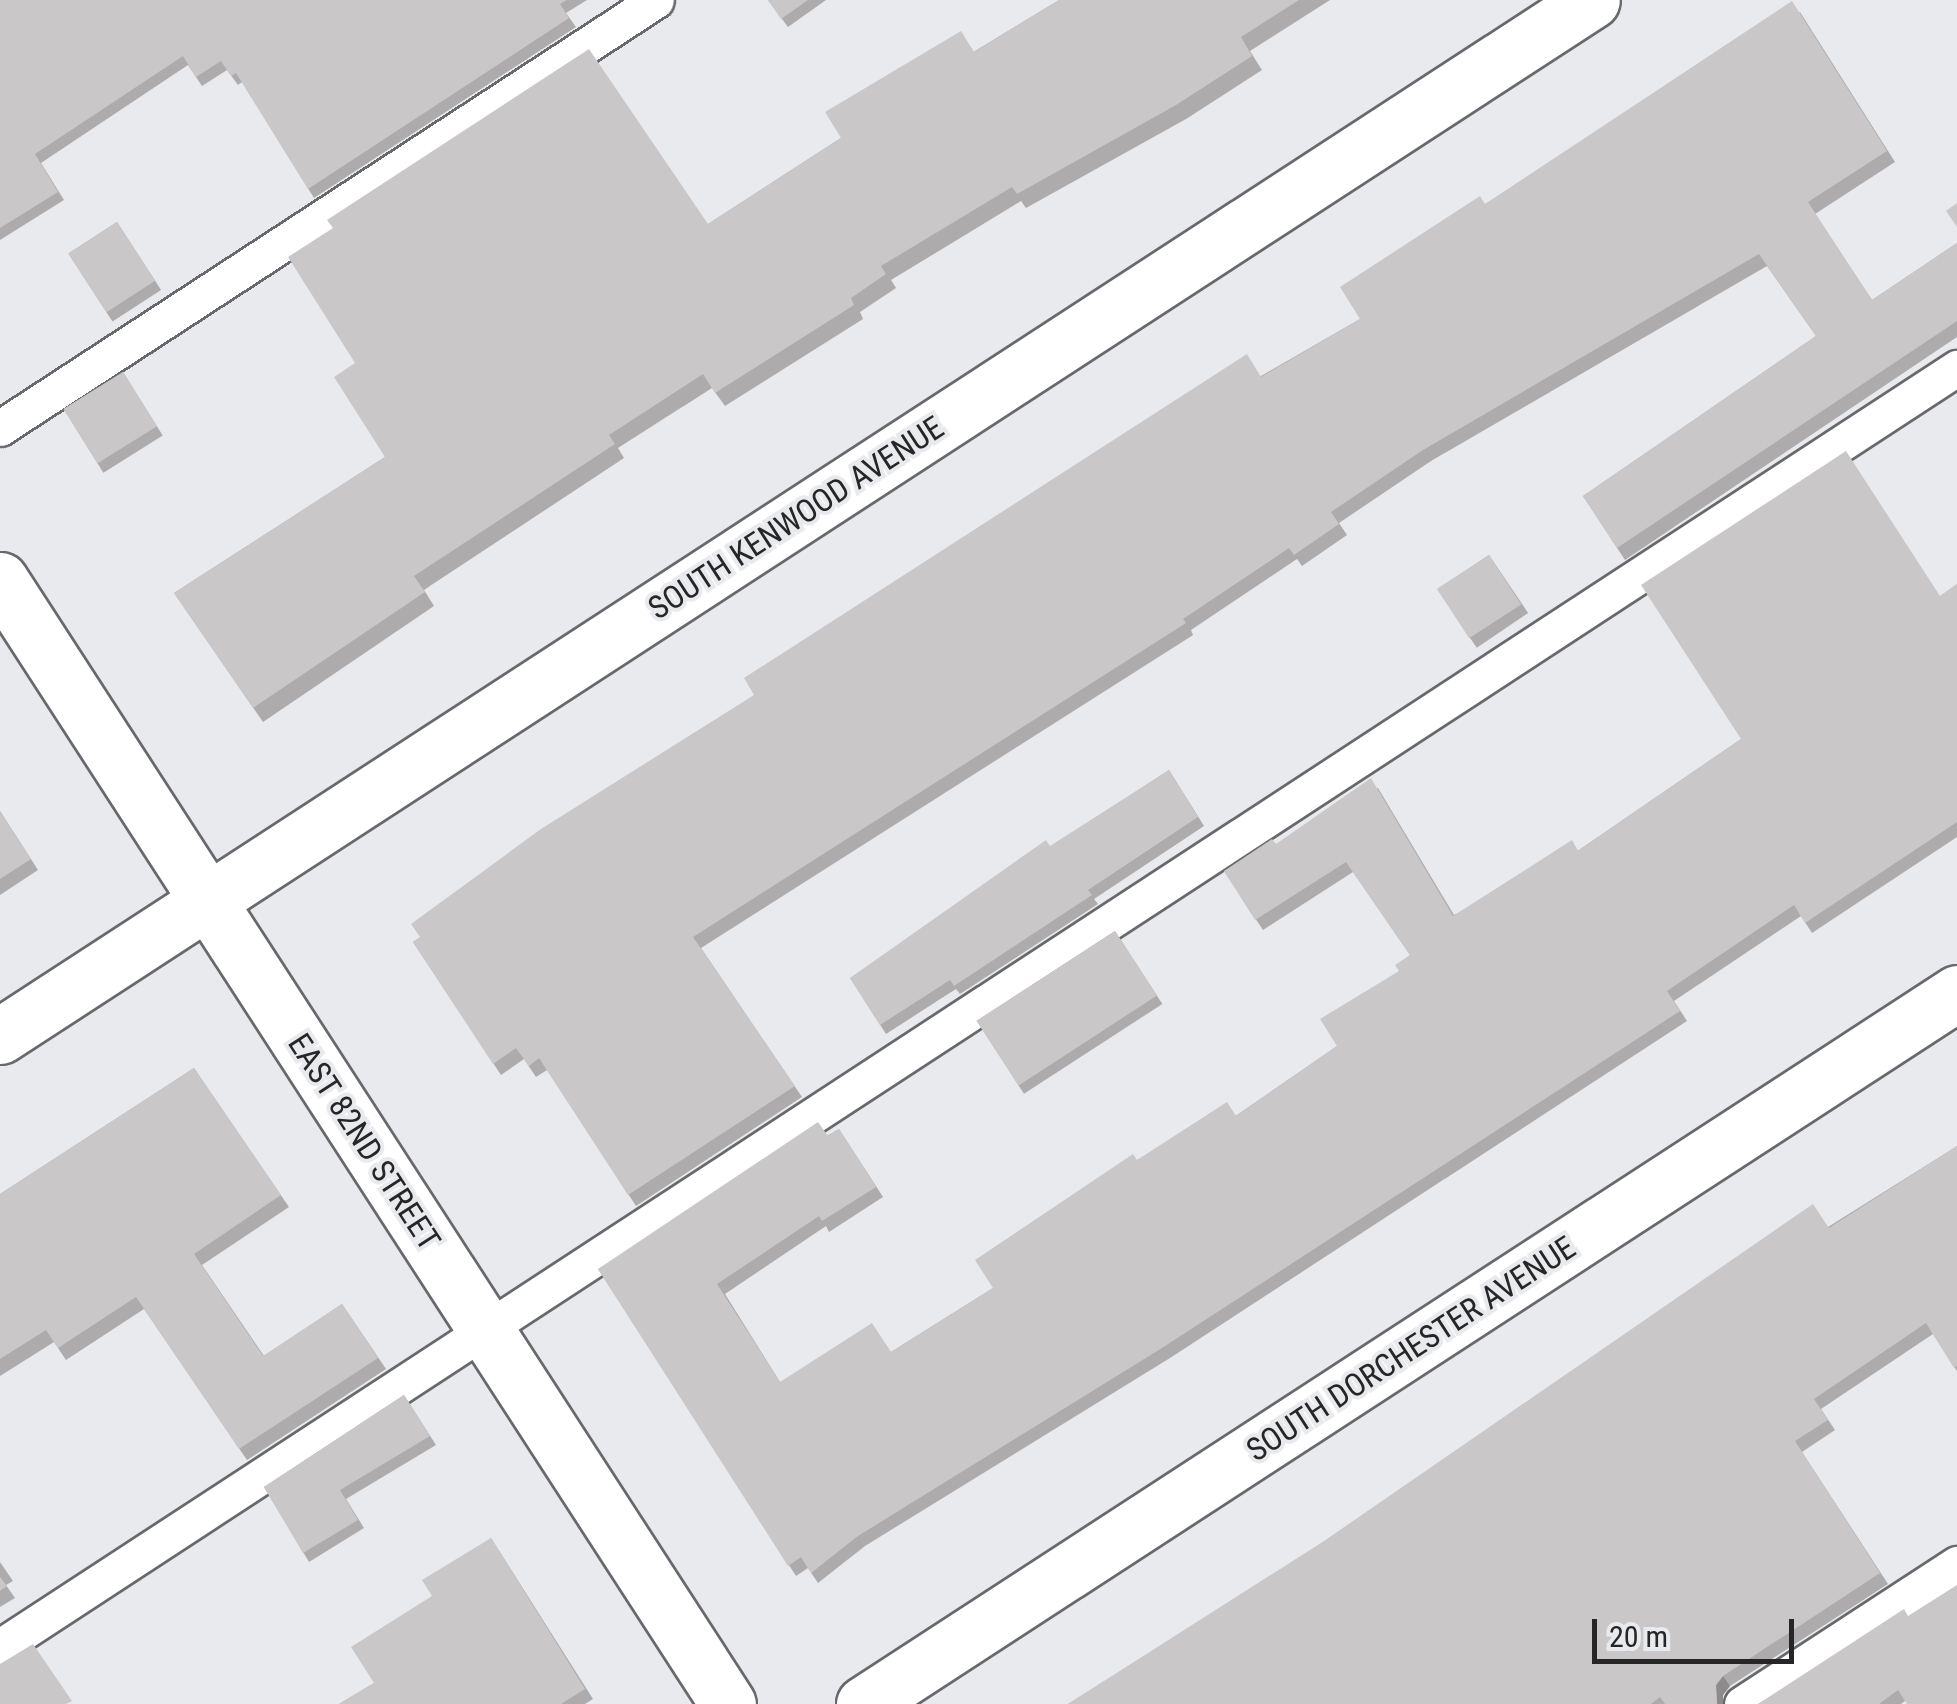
<!DOCTYPE html>
<html>
<head>
<meta charset="utf-8">
<style>
	body { margin:0 }
	#map { position:relative; width:1957px; height:1704px; overflow:hidden; background:#e9eaed; font-family:"Roboto Condensed",sans-serif }
	div>[style] { position:absolute }
	[style*='--x'] { left:calc(var(--x)*1px); top:calc(var(--y)*1px); width:calc(var(--w)*1px); rotate:calc(var(--a)*1deg) }
	.roads { filter:drop-shadow(2px 0 #68696c) drop-shadow(-2px 0 #68696c) drop-shadow(0 2px #68696c) drop-shadow(0 -2px #68696c) }
	.service>* { height:35px; margin:-17.5px; padding:0 17.5px; transform-origin:17.5px; border-radius:17.5px; background:#fff }
	.minor>* { height:55px; margin:-27.5px; padding:0 27.5px; transform-origin:27.5px; border-radius:27.5px; background:#fff }
	.wall>* { inset:0; background:#aeabac; transform-origin:0 0 }
	.shaded-wall>* { inset:0; background:#8d8b8c }
	.building>* { inset:0; background:#cac7c8; transform-origin:0 0 }
	span { translate:-50% -50%; white-space:nowrap; text-align:center; line-height:1.15; -webkit-text-stroke:8px #e9eaed; paint-order:stroke }
	.street-label { font-size:32px; color:#262627 }
	.scale { position:absolute; left:1592px; top:1619px; width:202px; height:45px; box-sizing:border-box; border:5px solid #262627; border-top:0; padding-left:12px; font-size:30px; line-height:35px; white-space:nowrap; color:#262627; -webkit-text-stroke:8px #e9eaed; paint-order:stroke }
</style>
</head>
<body>
<div id="map">
	<div class="roads">
		<div class="service">
			<i style="--x:0;--y:428;--w:783;--a:-33.12"></i>
			<i style="--x:0;--y:1647;--w:2338;--a:-33.17"></i>
			<i style="--x:1742;--y:1704;--w:257;--a:-33.1"></i>
		</div>
		<div class="minor">
			<i style="--x:0;--y:580;--w:1339;--a:57.07"></i>
			<i style="--x:0;--y:1036;--w:1899;--a:-33.05"></i>
			<i style="--x:864;--y:1704;--w:1304;--a:-33.04"></i>
		</div>
	</div>
	<div class="wall">
		<i style="clip-path:polygon(0 0,587px 0,566px 13px,576px 27px,314px 198px,242px 82px,238px 85px,227px 70px,202px 86px,188px 65px,41px 163px,64px 200px,0 240px)"></i>
		<i style="clip-path:polygon(768px 0,826px 0,788px 27px)"></i>
		<i style="clip-path:polygon(1059px 0,1330px 0,1250px 51px,1262px 70px,1186px 119px,1026px 208px,1021px 201px,891px 280px,896px 288px,860px 312px,863px 319px,725px 406px,712px 388px,618px 448px,624px 458px,424px 590px,434px 606px,263px 722px,174px 593px,385px 457px,355px 363px,708px 224px,975px 51px)"></i>
		<i style="clip-path:polygon(1800px 12px,1895px 162px,1815px 214px,1872px 300px,1957px 243px,1957px 337px,1625px 560px,1583px 496px,1816px 336px,1767px 266px,1431px 461px,1339px 523px,1347px 535px,1302px 566px,1297px 559px,1191px 630px,1193px 635px,701px 948px,802px 1097px,636px 1206px,547px 1070px,536px 1077px,524px 1059px,501px 1075px,413px 942px,1261px 376px,1360px 319px,1485px 204px)"></i>
		<i style="left:117px;top:222px;width:81px;height:58px;rotate:57deg"></i>
		<i style="left:123px;top:372px;width:75px;height:70px;rotate:58deg"></i>
		<i style="left:1489px;top:555px;width:70px;height:62px;rotate:56deg"></i>
		<i style="clip-path:polygon(1957px 584px,1957px 837px,1812px 933px,1801px 916px,1674px 1001px,1687px 1021px,1170px 1358px,865px 1546px,818px 1583px,808px 1568px,796px 1576px,598px 1269px,839px 1129px,883px 1197px,829px 1232px,826px 1226px,725px 1294px,780px 1382px,891px 1352px,993px 1288px,1137px 1160px,1237px 1115px,1337px 1046px,1399px 971px,1410px 955px,1353px 872px,1263px 930px,1224px 871px,1276px 844px,1378px 788px,1454px 915px,1579px 850px,1741px 739px)"></i>
		<i style="clip-path:polygon(1169px 770px,1204px 826px,1094px 899px,1098px 904px,960px 994px,956px 989px,886px 1034px,850px 978px)"></i>
		<i style="clip-path:polygon(0 811px,38px 870px,0 895px)"></i>
		<i style="left:1115px;top:931px;width:87px;height:165px;rotate:57deg"></i>
		<i style="clip-path:polygon(194px 1068px,289px 1207px,202px 1265px,264px 1356px,342px 1304px,386px 1369px,247px 1460px,144px 1309px,66px 1360px,54px 1342px,0 1376px,0 1194px)"></i>
		<i style="clip-path:polygon(1957px 1146px,1957px 1371px,1933px 1334px,1821px 1409px,1835px 1430px,1802px 1452px,1888px 1584px,1730px 1686px,1723px 1695px,1723px 1704px,1068px 1704px)"></i>
		<i style="clip-path:polygon(404px 1395px,436px 1445px,346px 1499px,364px 1528px,309px 1562px,264px 1487px)"></i>
		<i style="clip-path:polygon(491px 1538px,593px 1699px,585px 1704px,339px 1704px,374px 1683px,432px 1596px)"></i>
		<i style="clip-path:polygon(0 1562px,13px 1581px,6px 1585px,15px 1598px,0 1607px)"></i>
		<i style="clip-path:polygon(1908px 1616px,1905px 1701px,1901px 1704px,1758px 1704px)"></i>
	</div>
	<div class="shaded-wall">
		<i style="clip-path:polygon(1723px 1676px,1730px 1686px,1723px 1695px,1723px 1704px,1717px 1704px,1716px 1685px)"></i>
	</div>
	<div class="building">
		<i style="clip-path:polygon(0 0,567px 0,560px 4px,569px 18px,308px 189px,236px 73px,231px 76px,221px 61px,196px 77px,183px 56px,35px 154px,58px 192px,0 228px)"></i>
		<i style="clip-path:polygon(768px 0,808px 0,781px 19px)"></i>
		<i style="clip-path:polygon(1059px 0,1299px 0,1241px 37px,1252px 56px,1176px 105px,1017px 194px,1012px 187px,881px 266px,886px 274px,851px 298px,854px 305px,715px 393px,703px 374px,609px 435px,615px 444px,414px 576px,425px 592px,253px 708px,174px 593px,385px 457px,334px 377px,355px 363px,288px 257px,333px 228px,327px 220px,589px 49px,708px 224px,841px 138px,825px 112px,961px 31px,974px 52px)"></i>
		<i style="clip-path:polygon(1792px 1px,1887px 151px,1808px 202px,1872px 300px,1957px 243px,1957px 321px,1617px 548px,1583px 496px,1816px 336px,1759px 254px,1423px 450px,1331px 512px,1339px 524px,1294px 555px,1289px 548px,1183px 619px,1186px 623px,693px 937px,795px 1086px,628px 1195px,539px 1058px,529px 1066px,516px 1048px,493px 1064px,413px 942px,420px 937px,411px 924px,541px 829px,754px 695px,744px 678px,1247px 354px,1261px 377px,1360px 319px,1340px 287px,1480px 196px,1485px 204px)"></i>
		<i style="clip-path:polygon(1957px 203px,1957px 227px,1946px 211px)"></i>
		<i style="left:117px;top:222px;width:70px;height:58px;rotate:57deg"></i>
		<i style="left:123px;top:372px;width:64px;height:70px;rotate:58deg"></i>
		<i style="clip-path:polygon(1846px 451px,1940px 596px,1957px 584px,1957px 822px,1805px 923px,1794px 905px,1667px 991px,1680px 1011px,1162px 1348px,858px 1536px,811px 1573px,801px 1557px,788px 1566px,598px 1269px,818px 1122px,828px 1136px,839px 1129px,876px 1187px,822px 1221px,819px 1216px,717px 1284px,780px 1382px,872px 1323px,891px 1352px,993px 1288px,975px 1260px,1133px 1154px,1137px 1160px,1227px 1102px,1236px 1116px,1337px 1046px,1320px 1019px,1399px 971px,1395px 965px,1410px 955px,1346px 862px,1255px 920px,1224px 871px,1272px 839px,1276px 844px,1371px 778px,1453px 916px,1572px 840px,1578px 851px,1741px 739px,1641px 585px)"></i>
		<i style="left:1489px;top:555px;width:59px;height:62px;rotate:57deg"></i>
		<i style="clip-path:polygon(1169px 770px,1198px 817px,1088px 890px,1092px 895px,954px 986px,950px 980px,880px 1025px,850px 978px,1046px 840px,1050px 846px)"></i>
		<i style="clip-path:polygon(0 812px,31px 859px,0 879px)"></i>
		<i style="left:1115px;top:931px;width:77px;height:165px;rotate:57deg"></i>
		<i style="clip-path:polygon(194px 1068px,281px 1195px,194px 1254px,263px 1356px,342px 1304px,378px 1358px,239px 1449px,136px 1297px,58px 1348px,46px 1330px,0 1359px,0 1194px)"></i>
		<i style="clip-path:polygon(1957px 1146px,1957px 1366px,1954px 1368px,1926px 1323px,1814px 1399px,1828px 1420px,1795px 1441px,1880px 1573px,1723px 1676px,1716px 1685px,1717px 1704px,1665px 1704px,1660px 1697px,1651px 1704px,1068px 1704px,1324px 1541px,1813px 1204px,1829px 1228px)"></i>
		<i style="clip-path:polygon(404px 1395px,430px 1436px,340px 1490px,358px 1520px,303px 1553px,264px 1487px)"></i>
		<i style="clip-path:polygon(491px 1538px,585px 1689px,561px 1704px,339px 1704px,374px 1683px,351px 1647px,432px 1596px,422px 1580px)"></i>
		<i style="clip-path:polygon(0 1577px,7px 1586px,0 1591px)"></i>
		<i style="clip-path:polygon(1957px 1585px,1957px 1704px,1907px 1704px,1898px 1690px,1879px 1704px,1758px 1704px,1904px 1609px,1908px 1616px)"></i>
		<i style="clip-path:polygon(33px 1644px,72px 1701px,66px 1704px,0 1704px,0 1664px)"></i>
	</div>
	<div class="street-label">
		<span style="left:796px;top:518px;rotate:-33deg">SOUTH KENWOOD AVENUE</span>
		<span style="left:364px;top:1142px;rotate:57deg">EAST 82ND STREET</span>
		<span style="left:1411px;top:1349px;rotate:-33deg">SOUTH DORCHESTER AVENUE</span>
	</div>
	<div class="scale">20 m</div>
</div>
</body>
</html>
